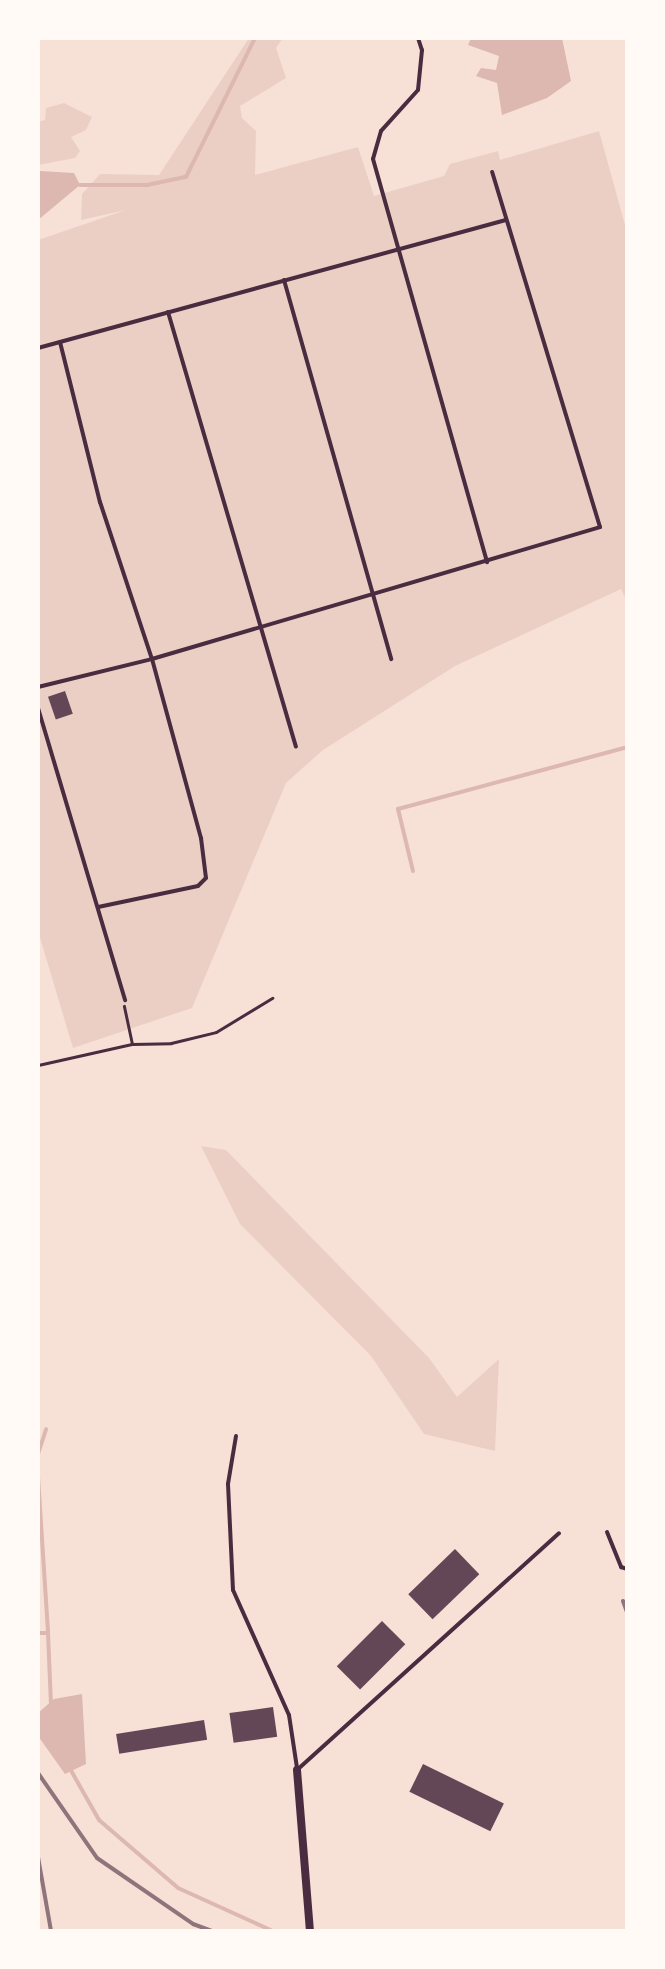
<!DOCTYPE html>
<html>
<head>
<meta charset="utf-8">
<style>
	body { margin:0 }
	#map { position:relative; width:665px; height:1969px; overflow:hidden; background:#f7e1d7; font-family:"Source Sans 3",sans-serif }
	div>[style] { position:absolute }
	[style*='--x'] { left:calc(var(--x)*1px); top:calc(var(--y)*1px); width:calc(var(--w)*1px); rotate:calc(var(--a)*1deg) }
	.green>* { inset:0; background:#ebcfc5 }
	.water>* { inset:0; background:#dcb8b0 }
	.stream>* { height:4px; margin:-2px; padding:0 2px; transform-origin:2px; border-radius:2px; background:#dcb8b0 }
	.building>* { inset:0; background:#644757; transform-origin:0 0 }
	.path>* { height:3px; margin:-1.5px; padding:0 1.5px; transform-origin:1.5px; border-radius:1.5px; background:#4a2c40 }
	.service>* { height:4px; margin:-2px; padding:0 2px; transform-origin:2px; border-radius:2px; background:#4a2c40 }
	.minor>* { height:8px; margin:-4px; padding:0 4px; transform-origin:4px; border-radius:4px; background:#4a2c40 }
	.rail>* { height:4px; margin:-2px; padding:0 2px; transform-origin:2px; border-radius:2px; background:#8f747c }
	span { translate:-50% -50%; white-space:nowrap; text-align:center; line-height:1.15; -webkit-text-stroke:6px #fffaf5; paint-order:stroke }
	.frame { position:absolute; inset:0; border:40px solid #fffaf5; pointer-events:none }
</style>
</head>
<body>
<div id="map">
	<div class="green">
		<i style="clip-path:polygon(249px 38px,283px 38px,276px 48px,286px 78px,240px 106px,242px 118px,256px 131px,255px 175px,358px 147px,374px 196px,444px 176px,450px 164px,498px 151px,500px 160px,599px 131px,627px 232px,627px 602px,621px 589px,455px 666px,323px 750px,286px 783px,192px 1008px,73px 1048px,38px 931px,38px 240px,126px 210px,81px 220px,82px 194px,100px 174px,159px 175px)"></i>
		<i style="clip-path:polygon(64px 103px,92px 117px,86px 130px,71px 137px,80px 151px,75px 158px,38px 165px,38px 122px,45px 120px,46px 108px)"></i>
		<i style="clip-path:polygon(201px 1146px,226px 1150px,429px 1358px,457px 1397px,499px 1359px,495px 1451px,424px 1434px,371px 1356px,240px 1224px)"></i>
	</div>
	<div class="water">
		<i style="clip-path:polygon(471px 38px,562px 38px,571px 81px,547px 98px,502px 115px,497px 83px,476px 76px,481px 68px,496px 70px,499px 56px,468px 45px)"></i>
		<i style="clip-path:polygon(40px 171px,74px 173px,80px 185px,38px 220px)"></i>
		<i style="clip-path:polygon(82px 1694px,86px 1764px,65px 1774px,38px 1736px,38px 1713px,54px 1699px)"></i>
	</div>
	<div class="stream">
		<i style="--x:80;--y:185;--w:67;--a:0"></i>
		<i style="--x:147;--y:185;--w:40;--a:-12"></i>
		<i style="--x:186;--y:177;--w:155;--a:-63.6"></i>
		<i style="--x:413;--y:871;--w:64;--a:-103.6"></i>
		<i style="--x:398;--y:809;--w:237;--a:-15.1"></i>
		<i style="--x:38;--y:1454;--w:26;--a:-72"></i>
		<i style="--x:38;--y:1477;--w:156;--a:86.3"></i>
		<i style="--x:48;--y:1633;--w:10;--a:180"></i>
		<i style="--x:48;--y:1633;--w:72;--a:87.6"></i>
		<i style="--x:69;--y:1767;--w:61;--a:60.5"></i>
		<i style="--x:99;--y:1820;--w:104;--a:40.7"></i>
		<i style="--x:178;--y:1888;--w:104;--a:24.4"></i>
	</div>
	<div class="building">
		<i style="left:65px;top:691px;width:24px;height:18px;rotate:71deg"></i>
		<i style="left:455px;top:1549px;width:35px;height:65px;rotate:46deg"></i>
		<i style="left:382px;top:1621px;width:33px;height:64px;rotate:45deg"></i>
		<i style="left:273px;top:1707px;width:30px;height:44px;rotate:82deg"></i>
		<i style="left:204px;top:1720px;width:20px;height:89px;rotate:81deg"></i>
		<i style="left:423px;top:1764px;width:90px;height:31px;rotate:26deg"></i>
	</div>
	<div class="path">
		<i style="--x:132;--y:1044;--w:39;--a:-1"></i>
		<i style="--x:171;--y:1043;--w:46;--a:-13.7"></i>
		<i style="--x:216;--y:1032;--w:66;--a:-31.3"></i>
		<i style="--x:38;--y:1065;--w:96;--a:-12.6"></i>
		<i style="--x:132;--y:1044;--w:39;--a:-102"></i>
	</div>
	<div class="service">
		<i style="--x:418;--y:38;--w:13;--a:72"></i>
		<i style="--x:422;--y:50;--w:40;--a:95.7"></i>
		<i style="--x:418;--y:90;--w:55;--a:132.1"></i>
		<i style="--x:381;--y:131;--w:29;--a:106"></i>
		<i style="--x:373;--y:159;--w:419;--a:74.2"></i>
		<i style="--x:284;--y:280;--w:394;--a:74.2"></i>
		<i style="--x:168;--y:312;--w:453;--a:73.6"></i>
		<i style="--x:60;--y:342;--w:165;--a:76"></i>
		<i style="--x:100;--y:502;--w:165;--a:71.7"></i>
		<i style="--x:152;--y:659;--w:186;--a:74.7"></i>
		<i style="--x:201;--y:838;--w:40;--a:82.9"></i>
		<i style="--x:206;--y:878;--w:11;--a:135"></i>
		<i style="--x:198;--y:886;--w:102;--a:168.1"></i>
		<i style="--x:38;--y:348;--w:485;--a:-15.3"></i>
		<i style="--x:38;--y:687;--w:117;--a:-13.8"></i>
		<i style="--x:152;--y:659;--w:467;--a:-16.4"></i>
		<i style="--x:600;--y:527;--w:371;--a:-106.9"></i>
		<i style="--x:38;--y:708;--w:305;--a:73.4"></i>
		<i style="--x:236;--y:1436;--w:49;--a:99.5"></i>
		<i style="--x:228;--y:1484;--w:106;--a:87.3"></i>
		<i style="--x:233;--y:1590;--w:137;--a:65.9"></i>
		<i style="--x:289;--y:1715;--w:54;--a:81.4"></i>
		<i style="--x:607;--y:1532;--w:38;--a:68"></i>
		<i style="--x:621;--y:1567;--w:6;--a:18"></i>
		<i style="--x:297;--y:1770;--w:353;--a:-42.1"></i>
	</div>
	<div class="minor">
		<i style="--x:297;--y:1770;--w:162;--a:85.4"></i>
	</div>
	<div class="rail">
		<i style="--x:623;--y:1601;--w:12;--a:70"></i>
		<i style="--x:38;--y:1773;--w:103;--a:55.2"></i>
		<i style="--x:97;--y:1858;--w:116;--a:34.5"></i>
		<i style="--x:193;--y:1924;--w:20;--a:20"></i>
		<i style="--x:38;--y:1857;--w:75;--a:80"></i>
	</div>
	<div class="frame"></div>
</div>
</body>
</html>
